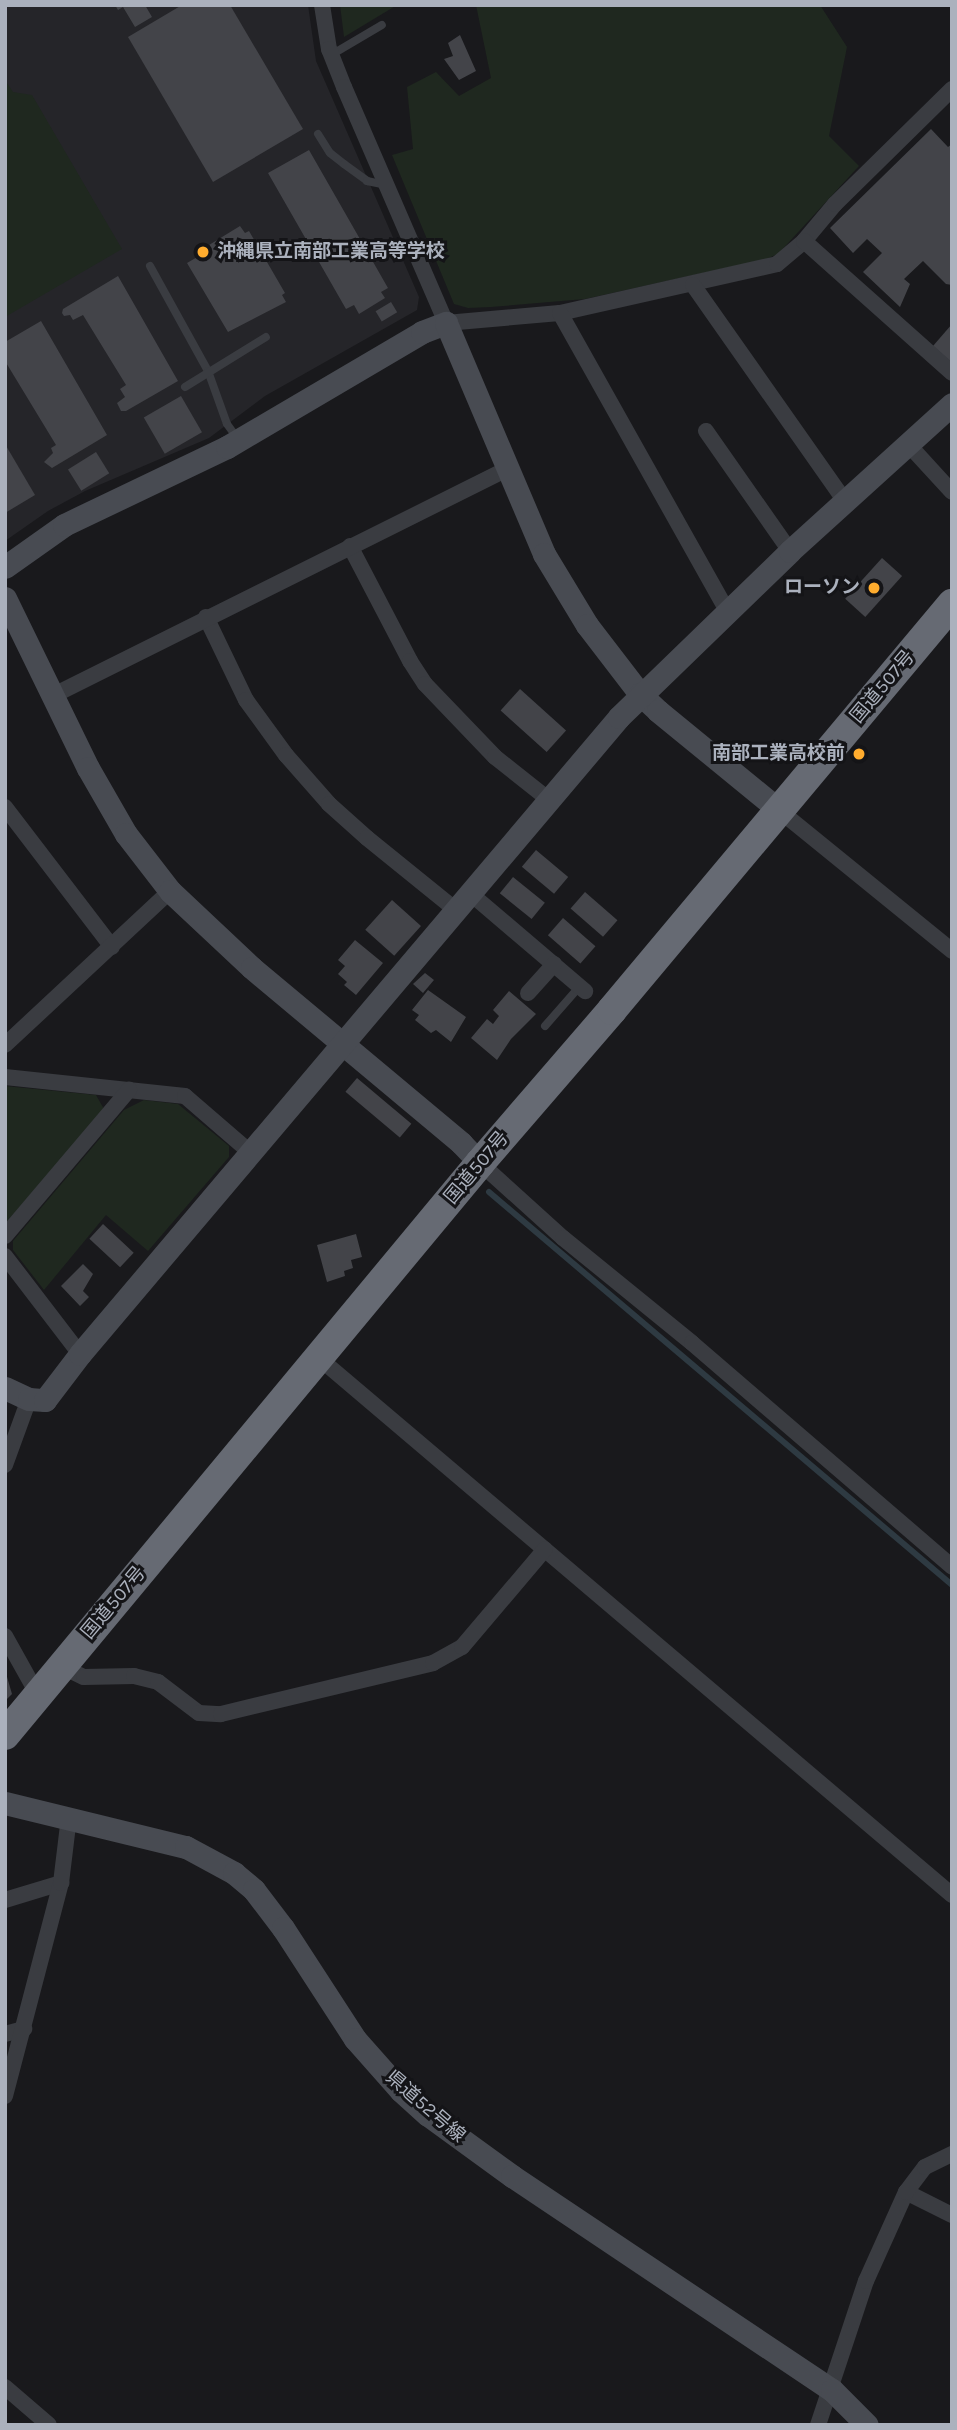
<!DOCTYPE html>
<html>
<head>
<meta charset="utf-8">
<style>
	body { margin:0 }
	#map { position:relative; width:957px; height:2430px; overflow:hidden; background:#19191c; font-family:Karla,"Noto Sans JP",sans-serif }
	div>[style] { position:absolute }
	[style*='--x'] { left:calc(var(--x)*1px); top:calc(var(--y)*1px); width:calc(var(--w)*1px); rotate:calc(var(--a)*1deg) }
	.built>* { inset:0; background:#252529 }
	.green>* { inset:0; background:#1f281f }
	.stream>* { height:6px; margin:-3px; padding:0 3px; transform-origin:3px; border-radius:3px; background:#2e3a42 }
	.building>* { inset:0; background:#434449; transform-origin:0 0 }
	.lane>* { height:8px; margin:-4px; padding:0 4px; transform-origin:4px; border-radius:4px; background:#3a3c41 }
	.street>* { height:16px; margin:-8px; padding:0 8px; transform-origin:8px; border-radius:8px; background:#3a3c41 }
	.secondary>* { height:23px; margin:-11.5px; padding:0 11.5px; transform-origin:11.5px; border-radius:11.5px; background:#484b52 }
	.highway>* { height:30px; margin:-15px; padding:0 15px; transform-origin:15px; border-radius:15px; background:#666a73 }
	.dots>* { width:19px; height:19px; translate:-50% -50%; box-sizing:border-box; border:4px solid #141417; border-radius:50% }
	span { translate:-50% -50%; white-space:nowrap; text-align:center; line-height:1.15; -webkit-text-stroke:6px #141417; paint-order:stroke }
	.poi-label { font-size:19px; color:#abb1bd; font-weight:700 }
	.left { translate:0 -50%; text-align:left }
	.right { translate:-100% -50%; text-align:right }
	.street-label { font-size:19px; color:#abb1bd }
	.frame { position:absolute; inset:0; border:7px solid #abb1bd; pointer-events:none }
</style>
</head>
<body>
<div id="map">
	<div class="built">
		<i style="clip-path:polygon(5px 5px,308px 5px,316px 61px,419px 297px,417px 310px,265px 396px,209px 438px,85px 491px,48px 511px,5px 541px)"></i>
	</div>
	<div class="green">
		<i style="clip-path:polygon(340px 5px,397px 5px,344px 37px)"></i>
		<i style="clip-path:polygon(476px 5px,820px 5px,847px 47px,829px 136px,859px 166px,778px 254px,766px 259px,585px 299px,491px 307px,468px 308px,454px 304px,392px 155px,413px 149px,407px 87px,436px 72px,459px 96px,491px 78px)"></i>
		<i style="clip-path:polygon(5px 80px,13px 92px,32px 95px,122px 249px,5px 317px)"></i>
		<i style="clip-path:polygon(5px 1086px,96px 1095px,104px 1109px,5px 1224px)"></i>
		<i style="clip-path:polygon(144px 1100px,178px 1104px,229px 1146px,229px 1157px,148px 1251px,106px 1215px,44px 1290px,13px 1250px,13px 1241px,124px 1110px)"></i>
	</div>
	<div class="stream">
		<i style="--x:489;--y:1192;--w:607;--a:40.32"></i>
	</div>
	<div class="building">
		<i style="clip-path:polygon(115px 5px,145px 5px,152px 17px,135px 27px,123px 7px,118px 10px)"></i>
		<i style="clip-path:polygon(182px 5px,230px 5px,303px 129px,213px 182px,128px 37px)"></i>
		<i style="clip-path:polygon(460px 35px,476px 71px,459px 80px,444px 59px,453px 56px,448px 43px)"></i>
		<i style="clip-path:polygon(931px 129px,948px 147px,952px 144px,952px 285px,946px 284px,923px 261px,904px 279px,910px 284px,900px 307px,863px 272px,882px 253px,867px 239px,853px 253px,830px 228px)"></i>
		<i style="clip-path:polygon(309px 150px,388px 288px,381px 292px,385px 298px,359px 314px,354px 305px,346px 309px,268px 173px)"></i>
		<i style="clip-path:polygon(240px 226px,245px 233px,249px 231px,285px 293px,282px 295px,286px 302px,228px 332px,187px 263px,211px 249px,209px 245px)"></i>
		<i style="clip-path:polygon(118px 276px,178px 381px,126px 411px,121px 411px,117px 403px,125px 397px,120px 389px,126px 385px,83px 315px,73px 320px,70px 315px,64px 316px,62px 313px,63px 309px)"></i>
		<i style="left:391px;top:302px;width:12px;height:18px;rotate:59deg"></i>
		<i style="clip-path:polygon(41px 321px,107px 435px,52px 468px,44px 462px,53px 453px,51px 448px,56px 445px,5px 361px,5px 342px)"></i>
		<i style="clip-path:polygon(952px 324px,952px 363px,933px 346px)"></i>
		<i style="left:181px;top:396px;width:42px;height:43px;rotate:60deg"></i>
		<i style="clip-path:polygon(5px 444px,35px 495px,5px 513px)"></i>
		<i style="left:96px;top:452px;width:25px;height:33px;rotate:58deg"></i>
		<i style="left:882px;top:558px;width:27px;height:55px;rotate:42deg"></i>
		<i style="left:520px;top:689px;width:62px;height:29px;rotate:42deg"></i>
		<i style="left:536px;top:850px;width:42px;height:22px;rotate:40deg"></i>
		<i style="left:513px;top:877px;width:41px;height:21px;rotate:39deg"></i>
		<i style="left:585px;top:892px;width:43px;height:22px;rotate:41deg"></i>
		<i style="left:392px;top:900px;width:39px;height:40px;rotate:42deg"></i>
		<i style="left:563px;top:918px;width:43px;height:23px;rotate:41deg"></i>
		<i style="clip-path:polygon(355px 940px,383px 963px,356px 995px,344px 985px,347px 982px,338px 974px,345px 966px,338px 960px)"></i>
		<i style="clip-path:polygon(425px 973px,434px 980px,423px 993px,413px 984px)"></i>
		<i style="clip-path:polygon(428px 990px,466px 1017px,451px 1042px,436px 1030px,431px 1033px,415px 1020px,419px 1015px,412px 1010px)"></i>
		<i style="clip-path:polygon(509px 991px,536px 1014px,511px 1039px,497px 1060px,471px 1038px,487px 1019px,493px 1024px,499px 1016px,493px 1010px)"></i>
		<i style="left:357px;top:1078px;width:71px;height:18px;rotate:40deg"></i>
		<i style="left:103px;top:1224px;width:42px;height:20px;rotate:43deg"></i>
		<i style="clip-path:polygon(356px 1234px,362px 1257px,351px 1260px,353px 1268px,344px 1271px,345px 1276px,327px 1282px,317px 1245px)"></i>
		<i style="clip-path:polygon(83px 1264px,93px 1274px,83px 1291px,89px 1297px,80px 1306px,61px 1286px)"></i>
		<i style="clip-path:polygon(5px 1670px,12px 1694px,5px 1701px)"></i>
	</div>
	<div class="lane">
		<i style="--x:331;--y:55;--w:59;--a:-30.5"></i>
		<i style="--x:318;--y:134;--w:22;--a:58"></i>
		<i style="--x:330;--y:153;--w:18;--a:38"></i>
		<i style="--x:344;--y:164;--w:29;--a:36"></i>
		<i style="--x:367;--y:181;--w:19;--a:12"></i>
		<i style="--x:150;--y:266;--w:120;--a:61.1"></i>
		<i style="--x:208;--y:371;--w:56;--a:70.3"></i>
		<i style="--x:227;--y:424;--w:17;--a:54"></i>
		<i style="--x:185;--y:387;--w:95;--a:-31.7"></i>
		<i style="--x:545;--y:1026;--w:53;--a:-48.8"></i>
	</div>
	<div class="street">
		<i style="--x:322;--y:5;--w:45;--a:81"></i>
		<i style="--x:329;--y:49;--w:41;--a:68.5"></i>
		<i style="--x:344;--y:87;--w:257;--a:66.6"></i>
		<i style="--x:446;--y:323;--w:114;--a:-5"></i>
		<i style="--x:560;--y:313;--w:222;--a:-12.7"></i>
		<i style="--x:777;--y:264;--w:35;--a:-40"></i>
		<i style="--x:804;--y:241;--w:48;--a:-50"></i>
		<i style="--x:835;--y:204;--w:164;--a:-44.5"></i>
		<i style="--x:804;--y:241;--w:198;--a:41.7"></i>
		<i style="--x:693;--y:285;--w:263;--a:54.9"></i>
		<i style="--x:560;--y:313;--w:342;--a:60.7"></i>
		<i style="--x:706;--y:431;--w:146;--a:55"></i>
		<i style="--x:908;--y:444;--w:65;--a:47.5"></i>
		<i style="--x:350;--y:546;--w:130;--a:62.4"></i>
		<i style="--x:410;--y:661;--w:27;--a:57"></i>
		<i style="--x:425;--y:684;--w:101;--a:46.2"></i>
		<i style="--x:495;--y:757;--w:68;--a:38.4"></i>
		<i style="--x:206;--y:617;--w:92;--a:64.3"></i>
		<i style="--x:246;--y:700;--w:68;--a:54"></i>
		<i style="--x:286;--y:755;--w:65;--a:48.7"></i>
		<i style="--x:329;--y:804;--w:51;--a:41.8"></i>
		<i style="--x:367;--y:838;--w:116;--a:39"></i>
		<i style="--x:52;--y:696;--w:508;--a:-26.51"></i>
		<i style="--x:5;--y:807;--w:176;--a:52.6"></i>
		<i style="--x:780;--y:811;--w:222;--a:39.1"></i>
		<i style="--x:471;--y:894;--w:150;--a:40.4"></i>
		<i style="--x:528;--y:993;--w:39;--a:-48"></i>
		<i style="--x:5;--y:1045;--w:226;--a:-43"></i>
		<i style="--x:5;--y:1077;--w:181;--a:6"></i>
		<i style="--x:185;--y:1096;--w:87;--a:40.8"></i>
		<i style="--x:480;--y:1163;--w:112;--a:42.1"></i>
		<i style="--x:563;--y:1238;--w:166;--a:39.1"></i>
		<i style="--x:692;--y:1343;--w:343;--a:40.7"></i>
		<i style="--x:5;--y:1236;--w:192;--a:-49.7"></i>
		<i style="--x:5;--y:1256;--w:123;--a:52.6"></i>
		<i style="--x:319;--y:1358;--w:830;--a:40.31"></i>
		<i style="--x:5;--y:1465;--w:70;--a:-70"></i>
		<i style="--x:5;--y:1636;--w:68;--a:60.8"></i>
		<i style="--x:61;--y:1666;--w:25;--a:26"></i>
		<i style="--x:84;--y:1677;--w:50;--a:-1.1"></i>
		<i style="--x:134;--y:1676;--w:25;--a:14"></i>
		<i style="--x:158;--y:1682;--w:51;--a:37.1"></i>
		<i style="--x:199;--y:1713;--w:22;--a:3"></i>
		<i style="--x:221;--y:1714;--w:218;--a:-13.5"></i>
		<i style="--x:433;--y:1663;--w:33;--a:-29"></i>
		<i style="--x:462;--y:1647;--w:128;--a:-49.7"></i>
		<i style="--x:5;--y:1900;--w:59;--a:-16.9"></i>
		<i style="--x:5;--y:2034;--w:20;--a:-15"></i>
		<i style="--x:5;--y:2096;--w:220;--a:-75.3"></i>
		<i style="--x:61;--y:1883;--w:66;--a:-83.1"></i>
		<i style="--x:906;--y:2192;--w:51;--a:26.6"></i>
		<i style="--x:5;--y:2387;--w:58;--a:40.8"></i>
		<i style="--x:818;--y:2425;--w:152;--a:-71.6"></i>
		<i style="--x:866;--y:2281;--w:98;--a:-65.8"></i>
		<i style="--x:906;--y:2192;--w:31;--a:-53"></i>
		<i style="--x:925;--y:2167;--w:30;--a:-26"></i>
	</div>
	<div class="secondary">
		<i style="--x:5;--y:567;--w:72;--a:-35.4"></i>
		<i style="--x:64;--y:525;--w:181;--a:-25.6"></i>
		<i style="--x:227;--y:447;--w:226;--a:-30.5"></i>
		<i style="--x:422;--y:332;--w:26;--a:-21"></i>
		<i style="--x:446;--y:323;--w:251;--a:67"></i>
		<i style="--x:544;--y:554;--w:83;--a:58.8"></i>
		<i style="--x:587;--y:625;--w:87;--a:52.5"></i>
		<i style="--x:640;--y:694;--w:25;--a:43"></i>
		<i style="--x:658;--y:711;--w:158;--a:39.3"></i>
		<i style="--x:5;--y:598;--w:189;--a:64"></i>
		<i style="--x:88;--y:768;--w:76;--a:60.1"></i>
		<i style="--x:126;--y:834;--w:72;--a:52.3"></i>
		<i style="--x:170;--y:891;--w:112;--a:43.2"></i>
		<i style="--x:252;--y:968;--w:273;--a:39.9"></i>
		<i style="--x:461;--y:1143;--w:28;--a:46"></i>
		<i style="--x:5;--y:1388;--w:26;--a:25"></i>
		<i style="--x:29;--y:1399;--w:16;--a:4"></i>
		<i style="--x:45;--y:1400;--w:58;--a:-52.7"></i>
		<i style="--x:80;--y:1354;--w:834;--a:-49.76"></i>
		<i style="--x:619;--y:717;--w:238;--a:-44.1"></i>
		<i style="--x:790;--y:551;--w:219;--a:-42.2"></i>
		<i style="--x:5;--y:1803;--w:186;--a:13.7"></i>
		<i style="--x:186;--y:1847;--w:55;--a:28.4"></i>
		<i style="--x:234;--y:1873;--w:26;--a:40"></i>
		<i style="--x:254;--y:1890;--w:48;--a:52.7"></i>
		<i style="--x:283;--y:1928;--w:132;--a:57"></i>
		<i style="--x:355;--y:2039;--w:69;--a:48.5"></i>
		<i style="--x:401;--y:2091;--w:36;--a:42"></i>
		<i style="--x:428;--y:2115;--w:104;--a:36"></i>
		<i style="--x:512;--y:2176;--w:385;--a:33.8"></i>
		<i style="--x:832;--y:2390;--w:49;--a:45"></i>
	</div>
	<div class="highway">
		<i style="--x:5;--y:1735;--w:744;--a:-50.29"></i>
		<i style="--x:480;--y:1163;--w:202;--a:-49.2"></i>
		<i style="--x:612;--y:1010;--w:530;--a:-50.06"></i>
	</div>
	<div class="dots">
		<i style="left:203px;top:252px;background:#ffac2e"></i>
		<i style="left:874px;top:588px;background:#ffac2e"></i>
		<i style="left:859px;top:754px;background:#ffac2e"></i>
	</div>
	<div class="poi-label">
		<span class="left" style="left:217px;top:252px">沖縄県立南部工業高等学校</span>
		<span class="right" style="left:860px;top:588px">ローソン</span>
		<span class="right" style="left:845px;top:754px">南部工業高校前</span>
	</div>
	<div class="street-label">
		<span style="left:883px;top:687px;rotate:-50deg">国道507号</span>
		<span style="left:477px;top:1168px;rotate:-50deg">国道507号</span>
		<span style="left:114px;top:1603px;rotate:-50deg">国道507号</span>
		<span style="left:425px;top:2107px;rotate:41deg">県道52号線</span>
	</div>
	<div class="frame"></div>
</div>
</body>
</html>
